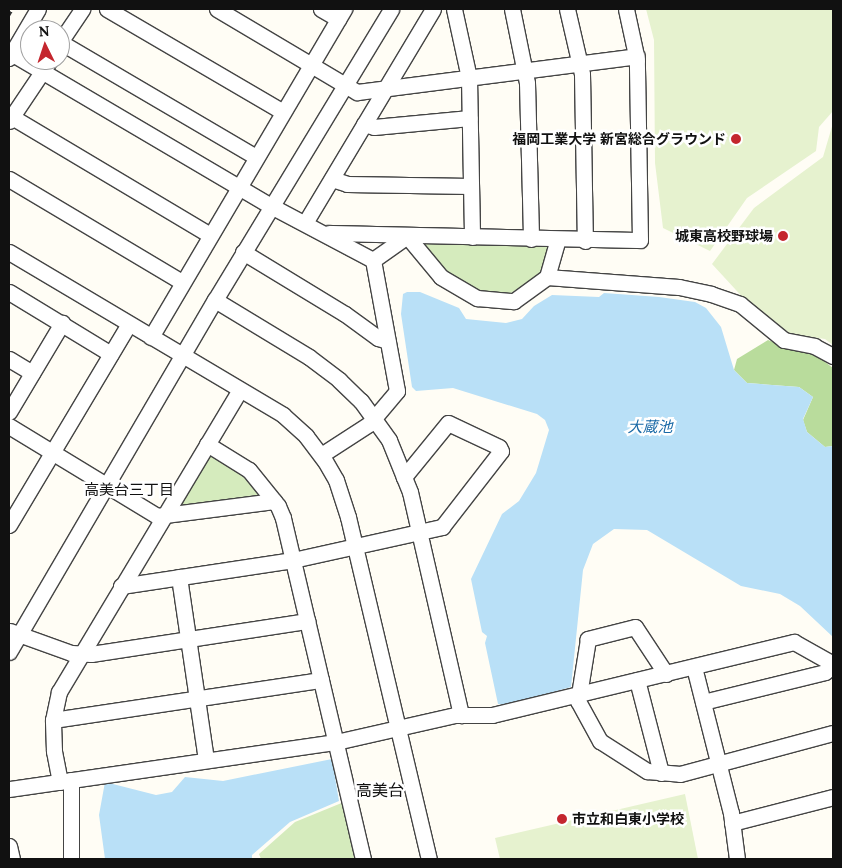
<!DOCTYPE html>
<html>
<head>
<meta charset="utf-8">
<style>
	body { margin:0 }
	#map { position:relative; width:842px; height:868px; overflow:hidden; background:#fffdf5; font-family:Lora,"Noto Sans JP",serif }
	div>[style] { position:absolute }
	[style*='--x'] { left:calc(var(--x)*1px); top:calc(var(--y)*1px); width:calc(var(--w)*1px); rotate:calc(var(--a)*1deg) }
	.green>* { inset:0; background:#d5ebbd }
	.forest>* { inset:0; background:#b9dc9c }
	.pitch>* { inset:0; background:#e6f2cf }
	.water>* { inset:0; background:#b9e0f7 }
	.path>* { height:2px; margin-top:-1px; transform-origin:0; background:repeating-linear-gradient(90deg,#333 0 5px,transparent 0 7.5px) }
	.roads { filter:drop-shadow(1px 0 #444) drop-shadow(-1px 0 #444) drop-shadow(0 1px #444) drop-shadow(0 -1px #444) }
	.minor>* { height:15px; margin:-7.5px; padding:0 7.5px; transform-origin:7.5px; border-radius:7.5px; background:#fff }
	.dots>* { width:14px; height:14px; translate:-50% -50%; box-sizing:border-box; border:2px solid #fff; border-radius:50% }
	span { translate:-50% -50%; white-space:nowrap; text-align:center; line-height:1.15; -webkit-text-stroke:5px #fff; paint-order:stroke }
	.poi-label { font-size:14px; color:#111; font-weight:700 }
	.right { translate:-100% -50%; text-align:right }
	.left { translate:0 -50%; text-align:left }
	.water-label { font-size:15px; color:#1768a6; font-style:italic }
	.neighbourhood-label { font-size:15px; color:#111 }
	.quarter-label { font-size:16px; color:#111 }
	.frame { position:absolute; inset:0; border:10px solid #111; pointer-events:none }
	.north { position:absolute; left:20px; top:20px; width:50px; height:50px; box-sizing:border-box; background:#fff; border:1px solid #a0a0a0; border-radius:50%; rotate:356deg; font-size:14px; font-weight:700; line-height:20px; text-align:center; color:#111 }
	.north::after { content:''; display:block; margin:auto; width:18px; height:22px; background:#c4262e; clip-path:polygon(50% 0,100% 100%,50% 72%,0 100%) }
</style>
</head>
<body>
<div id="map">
	<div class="green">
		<i style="clip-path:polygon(423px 240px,552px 244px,542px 275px,507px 295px,482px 292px,445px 274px,421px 246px)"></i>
		<i style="clip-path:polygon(208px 454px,223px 459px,241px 472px,264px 498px,177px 510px)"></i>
		<i style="clip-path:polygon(344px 802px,357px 859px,261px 859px,259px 854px,295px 822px)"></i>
	</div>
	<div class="forest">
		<i style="clip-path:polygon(768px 340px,793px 350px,812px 352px,833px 368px,833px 446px,825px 447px,807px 432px,803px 420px,813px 397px,799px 387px,747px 383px,734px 370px,737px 359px)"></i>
	</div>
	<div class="pitch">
		<i style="clip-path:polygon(646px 9px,833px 9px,833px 111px,819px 127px,816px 151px,747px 198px,710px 251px,663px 228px,655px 163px,654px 40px)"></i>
		<i style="clip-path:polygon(833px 123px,833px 345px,825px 339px,791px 334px,747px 302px,712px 264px,754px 208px,823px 157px)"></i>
		<i style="clip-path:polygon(685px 794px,698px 859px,500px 859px,495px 838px)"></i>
	</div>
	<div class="water">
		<i style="clip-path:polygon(407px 292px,420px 292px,459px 308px,466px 319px,506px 323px,522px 319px,534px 306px,552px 295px,599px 297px,604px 293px,659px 297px,695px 302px,706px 308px,721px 327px,734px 370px,747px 383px,799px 387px,813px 397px,803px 419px,807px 432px,825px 447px,833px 446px,833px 637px,800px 606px,780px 594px,741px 586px,647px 530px,614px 529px,593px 544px,583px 570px,571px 687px,506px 705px,498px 704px,485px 643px,487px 636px,482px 632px,471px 579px,502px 514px,519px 501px,536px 473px,549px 430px,545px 420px,537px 414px,453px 388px,416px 391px,412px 387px,401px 314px,403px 294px)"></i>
		<i style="clip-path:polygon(332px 759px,339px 801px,290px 822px,252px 855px,252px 859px,105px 859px,99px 815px,105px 782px,156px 795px,172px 792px,185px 777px,223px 781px)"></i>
	</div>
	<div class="path">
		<i style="--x:9;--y:16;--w:8;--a:-60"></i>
	</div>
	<div class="roads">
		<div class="minor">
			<i style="--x:107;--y:9;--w:204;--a:30.3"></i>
			<i style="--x:217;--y:9;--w:163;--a:30.7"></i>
			<i style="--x:357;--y:92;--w:282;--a:-7.3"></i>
			<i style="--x:321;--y:9;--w:20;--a:30"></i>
			<i style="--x:454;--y:9;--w:71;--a:77.7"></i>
			<i style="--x:469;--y:78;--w:159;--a:88.9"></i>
			<i style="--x:512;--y:9;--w:76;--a:78.5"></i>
			<i style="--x:527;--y:83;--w:156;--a:88.5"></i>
			<i style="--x:567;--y:9;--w:67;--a:77"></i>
			<i style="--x:582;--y:74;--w:167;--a:89"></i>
			<i style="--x:60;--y:42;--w:227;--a:30.4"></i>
			<i style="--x:60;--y:42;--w:40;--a:-56"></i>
			<i style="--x:11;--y:53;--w:302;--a:30.5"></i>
			<i style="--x:271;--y:206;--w:115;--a:27.9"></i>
			<i style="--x:373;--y:260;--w:133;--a:79.6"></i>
			<i style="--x:397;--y:391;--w:43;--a:130.3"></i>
			<i style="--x:369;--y:424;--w:57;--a:147.1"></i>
			<i style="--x:9;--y:58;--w:57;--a:-59.4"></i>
			<i style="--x:12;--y:117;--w:230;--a:30.8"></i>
			<i style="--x:9;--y:121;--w:73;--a:-56.1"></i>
			<i style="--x:364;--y:124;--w:10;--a:17"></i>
			<i style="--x:374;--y:127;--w:96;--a:-5.4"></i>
			<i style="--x:9;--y:179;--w:201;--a:30.8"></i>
			<i style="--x:332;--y:179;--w:16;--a:18"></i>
			<i style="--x:347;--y:184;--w:124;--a:0.9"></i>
			<i style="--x:305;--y:223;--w:249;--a:-59.1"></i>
			<i style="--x:329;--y:233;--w:311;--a:1.3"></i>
			<i style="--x:640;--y:240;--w:180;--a:-91"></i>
			<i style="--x:637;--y:60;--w:52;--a:-102.2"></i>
			<i style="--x:9;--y:252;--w:319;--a:30.7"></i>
			<i style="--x:283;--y:415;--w:31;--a:42"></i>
			<i style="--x:306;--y:436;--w:31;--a:53"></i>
			<i style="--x:325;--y:461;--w:22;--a:60"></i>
			<i style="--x:336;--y:480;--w:39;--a:72"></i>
			<i style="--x:348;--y:517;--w:351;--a:76.7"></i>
			<i style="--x:243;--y:252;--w:119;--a:31.3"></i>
			<i style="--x:345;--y:314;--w:41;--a:36"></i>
			<i style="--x:378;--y:338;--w:10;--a:17"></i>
			<i style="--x:373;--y:260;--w:42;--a:-35.2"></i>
			<i style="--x:407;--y:236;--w:53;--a:50.3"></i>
			<i style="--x:441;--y:277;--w:42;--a:30.3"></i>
			<i style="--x:477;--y:298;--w:37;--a:5"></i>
			<i style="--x:514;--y:301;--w:41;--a:-36"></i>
			<i style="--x:547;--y:277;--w:37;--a:-74"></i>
			<i style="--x:547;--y:277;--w:132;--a:4.3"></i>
			<i style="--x:679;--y:287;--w:33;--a:12"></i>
			<i style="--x:711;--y:294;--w:31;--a:19"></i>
			<i style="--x:740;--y:304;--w:57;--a:39.3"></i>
			<i style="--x:784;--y:340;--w:31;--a:11"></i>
			<i style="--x:814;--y:346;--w:21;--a:28"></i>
			<i style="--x:9;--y:292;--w:119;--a:31.3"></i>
			<i style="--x:215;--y:300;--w:110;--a:31.2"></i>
			<i style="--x:309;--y:357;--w:38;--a:37"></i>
			<i style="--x:339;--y:380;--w:30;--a:44"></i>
			<i style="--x:361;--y:401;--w:48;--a:54.3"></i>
			<i style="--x:389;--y:440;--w:56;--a:68"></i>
			<i style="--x:410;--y:492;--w:229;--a:77.1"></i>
			<i style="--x:151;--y:337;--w:381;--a:-59.5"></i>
			<i style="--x:9;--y:359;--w:27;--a:31"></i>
			<i style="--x:9;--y:412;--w:104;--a:-59.2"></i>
			<i style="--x:9;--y:426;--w:173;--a:31.3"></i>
			<i style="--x:157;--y:516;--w:118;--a:-7.3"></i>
			<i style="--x:207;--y:444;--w:49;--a:31.8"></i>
			<i style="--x:249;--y:470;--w:46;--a:51.1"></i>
			<i style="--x:278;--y:506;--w:13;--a:67"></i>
			<i style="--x:283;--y:518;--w:350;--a:76.8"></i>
			<i style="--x:9;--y:525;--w:234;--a:-59.2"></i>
			<i style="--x:179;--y:577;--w:185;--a:81.6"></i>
			<i style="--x:121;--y:586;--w:174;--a:-8.6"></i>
			<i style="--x:293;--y:560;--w:153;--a:-12.5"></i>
			<i style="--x:442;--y:527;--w:96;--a:-52.2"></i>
			<i style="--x:501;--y:451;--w:4;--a:-117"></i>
			<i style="--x:499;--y:447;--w:56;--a:-154.8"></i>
			<i style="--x:448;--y:423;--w:70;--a:129.2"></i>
			<i style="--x:10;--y:631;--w:65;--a:19.8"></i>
			<i style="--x:71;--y:653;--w:20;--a:3"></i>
			<i style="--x:91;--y:654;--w:219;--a:-8.7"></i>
			<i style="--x:9;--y:652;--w:408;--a:-59.7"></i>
			<i style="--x:215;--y:300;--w:340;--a:-58.8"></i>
			<i style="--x:694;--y:667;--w:151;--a:75.8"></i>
			<i style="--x:731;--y:813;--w:46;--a:82.6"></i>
			<i style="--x:666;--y:674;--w:56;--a:-123.4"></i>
			<i style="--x:635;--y:627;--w:49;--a:165.7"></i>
			<i style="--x:588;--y:639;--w:63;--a:99.2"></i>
			<i style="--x:578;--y:701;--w:46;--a:61.2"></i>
			<i style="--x:600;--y:741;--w:56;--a:32.6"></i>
			<i style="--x:647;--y:771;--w:33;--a:5"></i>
			<i style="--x:680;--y:774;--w:158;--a:-15"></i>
			<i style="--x:637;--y:680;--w:96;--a:75.5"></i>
			<i style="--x:703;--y:702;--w:126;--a:-13.8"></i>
			<i style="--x:825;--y:672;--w:11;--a:-45"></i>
			<i style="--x:53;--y:720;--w:271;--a:-8.5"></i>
			<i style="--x:71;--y:780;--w:79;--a:90"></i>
			<i style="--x:60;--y:782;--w:32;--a:-101"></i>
			<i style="--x:54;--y:751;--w:31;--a:-92"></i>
			<i style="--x:53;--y:720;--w:29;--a:-78"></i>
			<i style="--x:59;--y:692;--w:352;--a:-59.1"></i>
			<i style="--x:9;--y:789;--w:330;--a:-8.2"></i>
			<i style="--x:336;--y:742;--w:122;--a:-12.8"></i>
			<i style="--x:455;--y:715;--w:37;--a:0"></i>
			<i style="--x:492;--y:715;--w:311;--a:-13.6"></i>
			<i style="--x:794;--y:642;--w:45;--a:29.4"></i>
			<i style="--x:732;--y:823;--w:104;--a:-14.4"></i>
			<i style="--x:9;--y:846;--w:13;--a:77"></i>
		</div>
	</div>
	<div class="dots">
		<i style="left:736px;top:139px;background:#c4262e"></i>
		<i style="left:783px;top:236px;background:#c4262e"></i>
		<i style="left:562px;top:819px;background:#c4262e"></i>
	</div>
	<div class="poi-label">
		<span class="right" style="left:726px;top:139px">福岡工業大学 新宮総合グラウンド</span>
		<span class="right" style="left:773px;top:236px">城東高校野球場</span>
		<span class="left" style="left:572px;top:819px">市立和白東小学校</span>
	</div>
	<div class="water-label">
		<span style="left:650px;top:427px">大蔵池</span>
	</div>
	<div class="neighbourhood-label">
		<span style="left:129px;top:490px">高美台三丁目</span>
	</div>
	<div class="quarter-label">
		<span style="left:380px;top:790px">高美台</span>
	</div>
	<div class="frame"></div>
	<div class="north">N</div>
</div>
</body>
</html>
